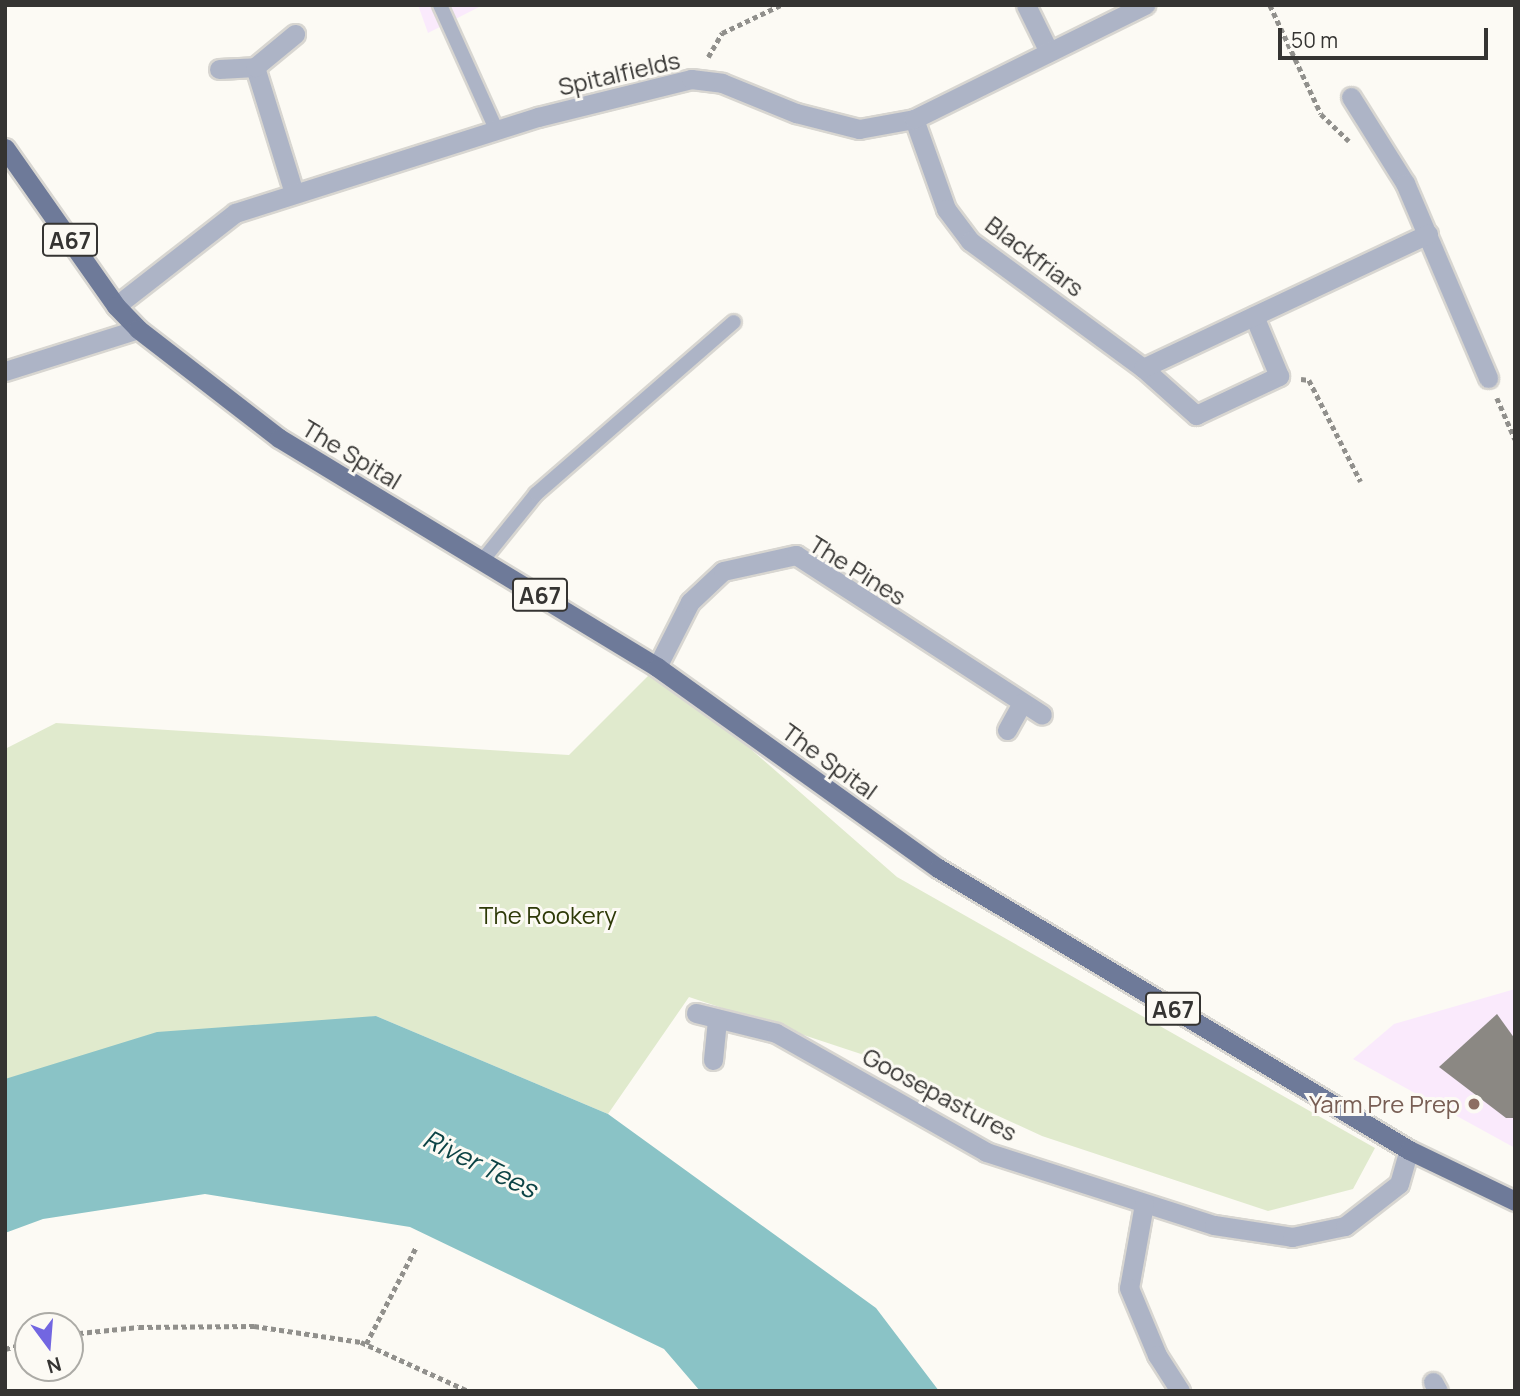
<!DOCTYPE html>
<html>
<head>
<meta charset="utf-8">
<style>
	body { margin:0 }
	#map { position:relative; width:1520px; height:1396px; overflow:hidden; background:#fcfaf4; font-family:Manrope,sans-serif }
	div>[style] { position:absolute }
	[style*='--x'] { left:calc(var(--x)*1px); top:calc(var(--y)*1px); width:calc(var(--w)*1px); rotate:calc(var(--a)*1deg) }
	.education>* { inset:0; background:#faeafc }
	.green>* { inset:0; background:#e0eacd }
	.water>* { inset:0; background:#8ac3c6 }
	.building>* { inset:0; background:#8b8883 }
	.path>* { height:4.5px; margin-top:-2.25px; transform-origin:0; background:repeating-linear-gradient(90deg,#91908c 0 5px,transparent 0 8.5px) }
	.roads { filter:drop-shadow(2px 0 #d8d6d1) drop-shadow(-2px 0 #d8d6d1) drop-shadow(0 2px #d8d6d1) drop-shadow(0 -2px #d8d6d1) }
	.service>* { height:14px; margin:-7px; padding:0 7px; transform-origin:7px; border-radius:7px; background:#adb4c6 }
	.minor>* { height:19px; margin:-9.5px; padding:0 9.5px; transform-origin:9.5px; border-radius:9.5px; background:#adb4c6 }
	.primary>* { height:19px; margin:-9.5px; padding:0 9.5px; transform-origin:9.5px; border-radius:9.5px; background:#6e7a99 }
	.dots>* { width:19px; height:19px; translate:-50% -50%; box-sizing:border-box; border:4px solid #fcfaf4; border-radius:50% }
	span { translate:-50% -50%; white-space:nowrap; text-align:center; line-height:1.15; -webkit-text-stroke:6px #fcfaf4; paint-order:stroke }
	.shield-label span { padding:2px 5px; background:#fcfaf4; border:2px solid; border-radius:5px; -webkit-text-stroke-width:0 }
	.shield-label { font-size:23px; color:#353432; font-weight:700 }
	.street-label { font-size:24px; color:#353432 }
	.park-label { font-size:24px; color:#2d3907 }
	.education-label { font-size:24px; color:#785e54 }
	.right { translate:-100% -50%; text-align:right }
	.water-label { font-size:26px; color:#0c4345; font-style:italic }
	.frame { position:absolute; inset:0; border:7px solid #353432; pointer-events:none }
	.north { position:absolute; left:14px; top:1312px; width:70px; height:70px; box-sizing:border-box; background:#fcfaf4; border:2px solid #acaba6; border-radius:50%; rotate:164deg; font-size:19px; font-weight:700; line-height:28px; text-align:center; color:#353432 }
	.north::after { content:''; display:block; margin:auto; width:24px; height:32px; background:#7266e1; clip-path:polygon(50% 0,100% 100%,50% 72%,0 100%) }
	.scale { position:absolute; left:1278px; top:28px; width:210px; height:32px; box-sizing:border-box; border:4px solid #353432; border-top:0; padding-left:9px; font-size:21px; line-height:24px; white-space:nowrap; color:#353432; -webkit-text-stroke:5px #fcfaf4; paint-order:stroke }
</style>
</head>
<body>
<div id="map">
	<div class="education">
		<i style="clip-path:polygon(418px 5px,483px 5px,428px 33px)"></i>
		<i style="clip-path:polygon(1515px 989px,1515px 1148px,1353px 1059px,1394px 1024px)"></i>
	</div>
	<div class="green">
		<i style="clip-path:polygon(657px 667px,897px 877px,1375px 1148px,1353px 1189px,1268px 1211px,1042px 1136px,867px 1056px,689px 997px,608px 1114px,376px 1016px,5px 1079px,5px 749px,56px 723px,569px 755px)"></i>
	</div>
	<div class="water">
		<i style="clip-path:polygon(376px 1016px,608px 1114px,876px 1308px,939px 1391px,700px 1391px,664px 1349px,410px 1227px,205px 1194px,43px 1219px,5px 1233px,5px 1079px,157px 1032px)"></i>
	</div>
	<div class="building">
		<i style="clip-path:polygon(1497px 1014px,1515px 1039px,1515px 1118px,1506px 1118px,1439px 1067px)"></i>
	</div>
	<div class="path">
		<i style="--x:1270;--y:5;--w:120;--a:64.9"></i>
		<i style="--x:1321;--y:114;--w:39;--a:44"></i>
		<i style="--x:708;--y:57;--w:28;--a:-60"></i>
		<i style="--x:722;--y:33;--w:65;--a:-25.4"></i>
		<i style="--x:1301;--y:379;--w:8;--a:7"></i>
		<i style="--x:1309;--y:380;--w:114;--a:63"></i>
		<i style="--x:1497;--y:398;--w:45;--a:66.3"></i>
		<i style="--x:70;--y:1334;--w:69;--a:-5.8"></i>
		<i style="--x:139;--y:1327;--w:115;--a:-0.5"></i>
		<i style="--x:254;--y:1326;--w:108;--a:8.5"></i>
		<i style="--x:361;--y:1342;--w:118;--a:24.6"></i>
		<i style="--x:366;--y:1344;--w:109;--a:-62.7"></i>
		<i style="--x:5;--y:1349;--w:24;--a:-15"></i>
		<i style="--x:177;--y:1391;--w:21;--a:0"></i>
	</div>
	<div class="roads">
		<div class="service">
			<i style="--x:440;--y:5;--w:136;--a:65.7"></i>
			<i style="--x:482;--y:561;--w:86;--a:-51.1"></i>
			<i style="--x:536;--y:494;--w:262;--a:-41"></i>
		</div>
		<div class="minor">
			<i style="--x:1026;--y:5;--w:52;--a:63.9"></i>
			<i style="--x:255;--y:67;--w:132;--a:72.8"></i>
			<i style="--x:219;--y:69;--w:36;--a:-3"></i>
			<i style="--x:255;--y:67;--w:52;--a:-39.5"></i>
			<i style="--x:1351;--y:97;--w:102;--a:57.9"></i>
			<i style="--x:1405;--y:183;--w:212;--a:66.9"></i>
			<i style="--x:914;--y:119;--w:96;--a:70.4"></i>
			<i style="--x:946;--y:209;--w:40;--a:53"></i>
			<i style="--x:970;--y:241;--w:215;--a:36.3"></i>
			<i style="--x:1143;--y:368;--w:71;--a:41.6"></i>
			<i style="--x:1196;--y:415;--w:92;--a:-25.2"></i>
			<i style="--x:1279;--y:376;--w:65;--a:-112.6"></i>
			<i style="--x:116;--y:306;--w:151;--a:-38"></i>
			<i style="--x:235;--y:213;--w:318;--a:-17.6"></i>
			<i style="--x:538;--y:117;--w:158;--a:-13.9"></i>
			<i style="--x:691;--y:79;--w:31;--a:7"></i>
			<i style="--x:722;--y:83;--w:80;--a:22.1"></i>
			<i style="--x:796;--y:113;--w:65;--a:14.3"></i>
			<i style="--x:859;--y:129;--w:56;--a:-10.3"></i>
			<i style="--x:914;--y:119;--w:258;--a:-26.3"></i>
			<i style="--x:1143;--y:368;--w:315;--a:-25.2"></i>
			<i style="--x:5;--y:371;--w:139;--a:-17.5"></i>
			<i style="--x:657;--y:667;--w:73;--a:-63.1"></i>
			<i style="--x:690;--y:602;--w:45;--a:-43.2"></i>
			<i style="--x:723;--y:571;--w:75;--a:-12.4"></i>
			<i style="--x:796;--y:555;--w:293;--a:33"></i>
			<i style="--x:1007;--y:730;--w:31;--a:-61"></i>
			<i style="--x:696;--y:1013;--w:82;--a:14"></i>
			<i style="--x:776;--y:1033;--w:241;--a:29.5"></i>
			<i style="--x:986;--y:1152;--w:239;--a:17.8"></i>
			<i style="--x:1214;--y:1225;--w:79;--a:8.7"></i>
			<i style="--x:1292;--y:1237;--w:54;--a:-11.7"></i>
			<i style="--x:1345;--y:1226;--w:68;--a:-37.9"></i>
			<i style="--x:1399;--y:1184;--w:35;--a:-74"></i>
			<i style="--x:713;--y:1060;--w:40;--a:-84.3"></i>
			<i style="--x:1144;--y:1204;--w:85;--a:100.1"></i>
			<i style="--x:1129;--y:1288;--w:73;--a:67.3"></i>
			<i style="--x:1157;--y:1355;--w:43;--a:57.4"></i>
			<i style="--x:1433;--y:1382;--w:10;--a:61"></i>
		</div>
		<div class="primary">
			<i style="--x:5;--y:148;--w:193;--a:54.9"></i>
			<i style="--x:116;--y:306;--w:32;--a:46"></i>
			<i style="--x:138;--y:329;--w:178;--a:37.7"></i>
			<i style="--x:279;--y:438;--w:442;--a:31.2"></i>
			<i style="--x:657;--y:667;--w:345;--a:35.6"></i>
			<i style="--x:938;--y:868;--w:549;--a:30.91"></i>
			<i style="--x:1409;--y:1150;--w:118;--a:25.7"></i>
		</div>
	</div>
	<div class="dots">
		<i style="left:1474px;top:1104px;background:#8d6e63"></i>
	</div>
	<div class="shield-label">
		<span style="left:70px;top:240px">A67</span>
		<span style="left:540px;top:595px">A67</span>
		<span style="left:1173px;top:1009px">A67</span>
	</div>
	<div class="street-label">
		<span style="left:619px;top:73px;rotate:-13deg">Spitalfields</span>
		<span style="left:1035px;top:256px;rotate:37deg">Blackfriars</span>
		<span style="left:352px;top:454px;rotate:31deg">The Spital</span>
		<span style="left:858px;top:570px;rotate:32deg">The Pines</span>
		<span style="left:830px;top:761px;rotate:36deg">The Spital</span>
		<span style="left:940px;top:1094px;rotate:28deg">Goosepastures</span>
	</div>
	<div class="park-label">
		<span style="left:548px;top:915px">The Rookery</span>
	</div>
	<div class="education-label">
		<span class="right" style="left:1460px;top:1104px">Yarm Pre Prep</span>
	</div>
	<div class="water-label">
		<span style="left:480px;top:1164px;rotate:26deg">River Tees</span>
	</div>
	<div class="frame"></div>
	<div class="north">N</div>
	<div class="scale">50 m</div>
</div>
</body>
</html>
